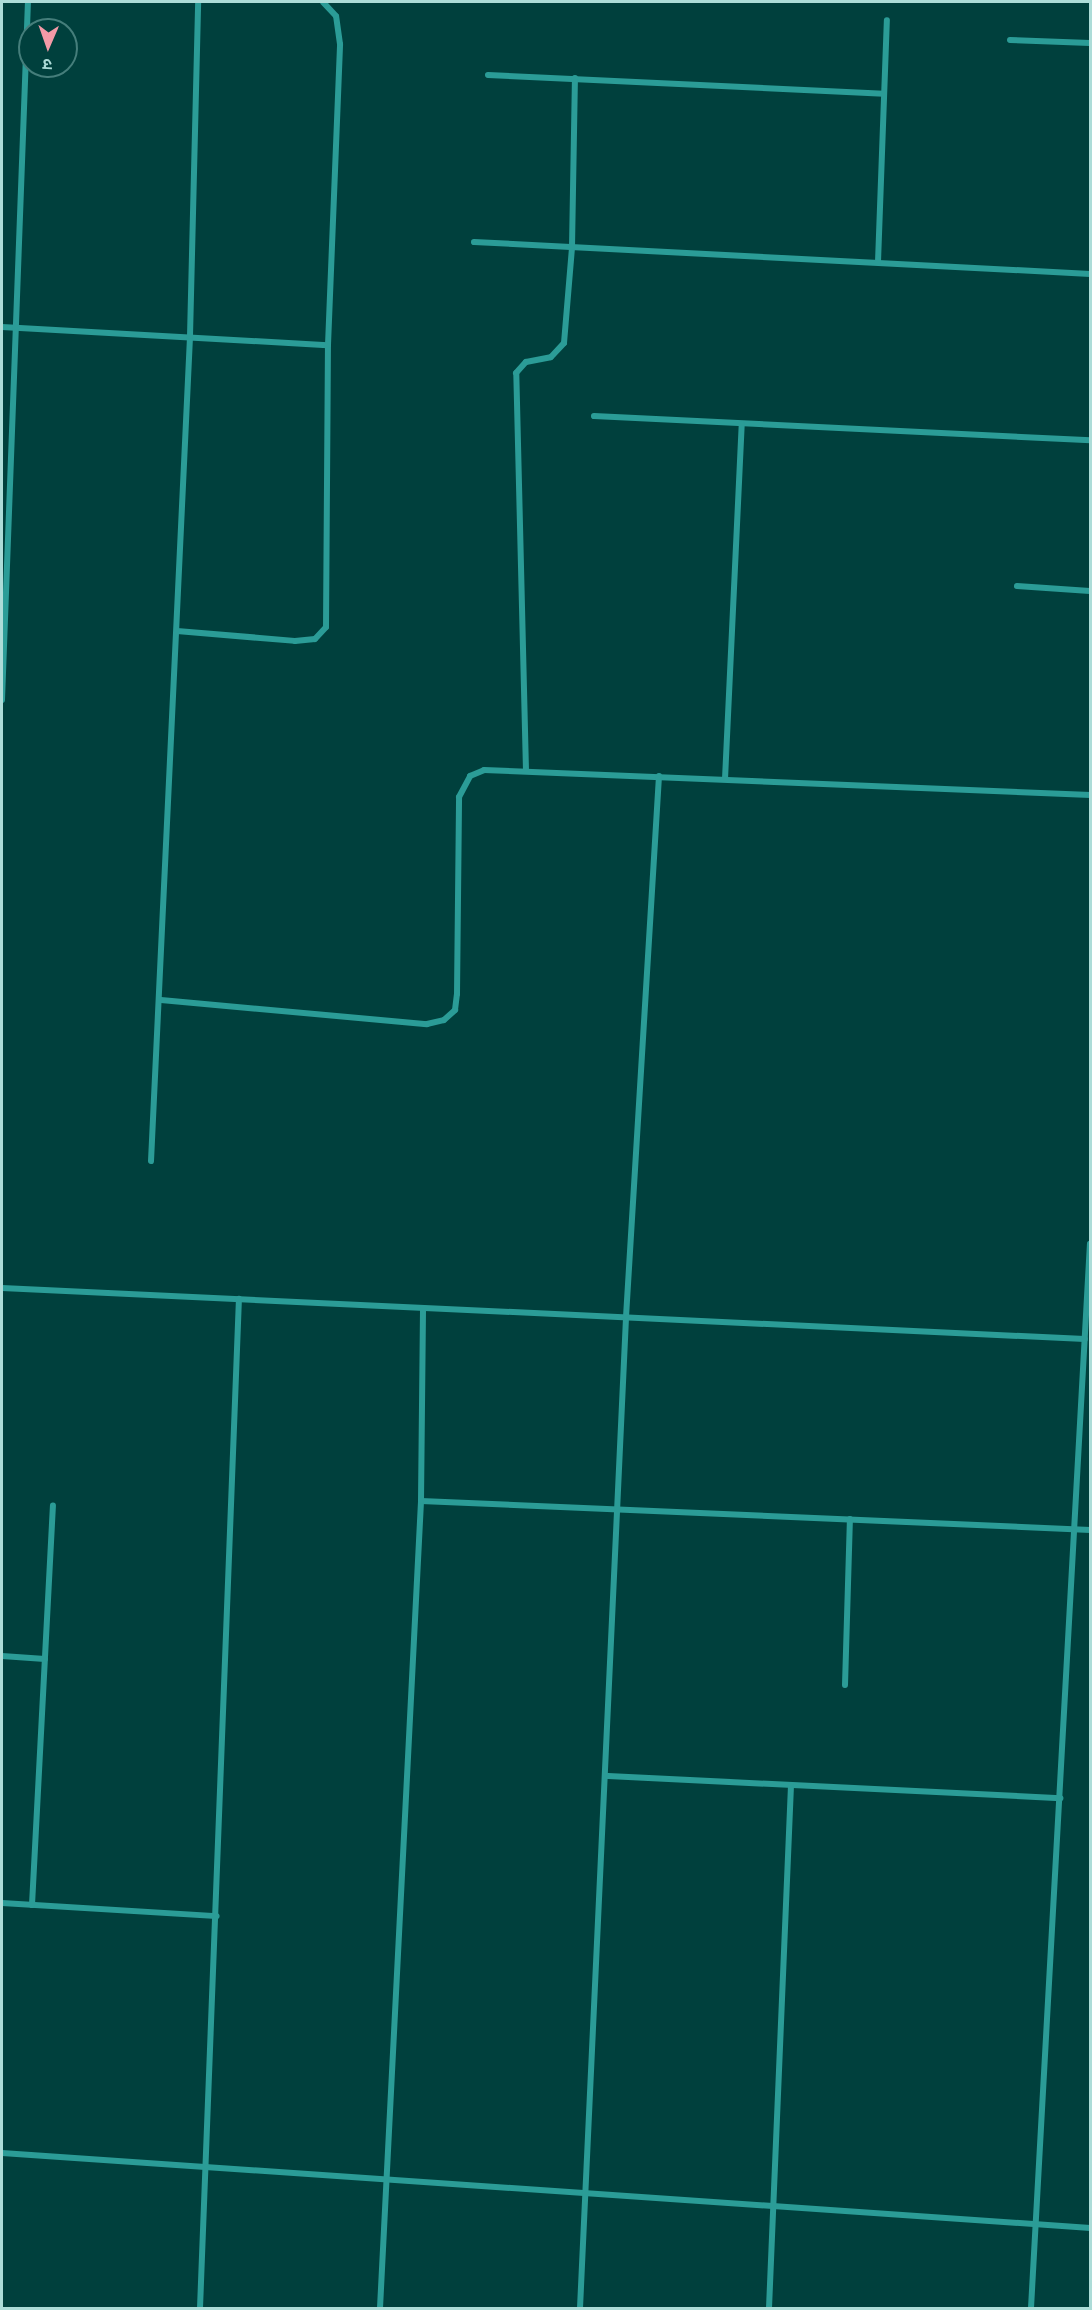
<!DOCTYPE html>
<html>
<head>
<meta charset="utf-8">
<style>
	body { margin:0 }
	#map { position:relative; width:1092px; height:2310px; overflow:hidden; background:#00403d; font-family:Rubik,"Noto Sans Devanagari",sans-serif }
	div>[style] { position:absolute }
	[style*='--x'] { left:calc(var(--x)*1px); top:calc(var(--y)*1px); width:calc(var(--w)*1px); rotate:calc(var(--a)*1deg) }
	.minor>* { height:6px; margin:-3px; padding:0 3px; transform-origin:3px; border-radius:3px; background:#2b9c97 }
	span { translate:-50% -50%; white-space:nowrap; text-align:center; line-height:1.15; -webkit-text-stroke:6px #00403d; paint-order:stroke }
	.frame { position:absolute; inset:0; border:3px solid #addcd8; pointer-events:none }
	.north { position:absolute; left:18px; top:18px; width:60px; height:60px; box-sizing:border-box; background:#00403d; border:2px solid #457e7b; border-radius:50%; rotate:182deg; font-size:16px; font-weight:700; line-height:24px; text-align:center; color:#addcd8 }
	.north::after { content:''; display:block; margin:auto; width:21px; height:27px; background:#f39aa7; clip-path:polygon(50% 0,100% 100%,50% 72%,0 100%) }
</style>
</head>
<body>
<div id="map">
	<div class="minor">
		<i style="--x:1010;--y:40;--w:80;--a:2.1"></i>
		<i style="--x:488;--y:75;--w:396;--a:2.7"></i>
		<i style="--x:474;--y:242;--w:617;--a:2.97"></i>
		<i style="--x:878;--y:262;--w:242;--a:-87.9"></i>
		<i style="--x:2;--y:327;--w:326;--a:3.2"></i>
		<i style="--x:594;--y:416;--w:497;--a:2.8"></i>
		<i style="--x:1017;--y:586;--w:73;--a:3.9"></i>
		<i style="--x:177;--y:631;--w:118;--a:4.8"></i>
		<i style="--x:295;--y:641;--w:20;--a:-6"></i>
		<i style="--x:315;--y:639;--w:16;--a:-47"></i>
		<i style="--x:326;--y:627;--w:282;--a:-89.6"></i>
		<i style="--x:328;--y:345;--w:301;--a:-87.7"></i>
		<i style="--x:340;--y:44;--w:28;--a:-98"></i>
		<i style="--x:336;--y:16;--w:19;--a:-133"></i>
		<i style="--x:2;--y:700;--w:698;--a:-87.87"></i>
		<i style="--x:526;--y:771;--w:398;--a:-91.4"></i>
		<i style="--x:516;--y:373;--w:15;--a:-48"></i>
		<i style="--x:526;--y:362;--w:25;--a:-11"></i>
		<i style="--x:551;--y:357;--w:19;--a:-47"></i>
		<i style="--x:564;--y:343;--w:96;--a:-85.2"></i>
		<i style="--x:572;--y:247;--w:169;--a:-89"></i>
		<i style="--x:725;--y:779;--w:355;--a:-87.3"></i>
		<i style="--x:161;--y:1000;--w:267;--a:5.2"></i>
		<i style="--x:427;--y:1024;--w:17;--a:-13"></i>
		<i style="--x:444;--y:1020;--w:15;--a:-42"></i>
		<i style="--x:455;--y:1010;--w:16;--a:-83"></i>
		<i style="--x:457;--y:994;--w:197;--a:-89.4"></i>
		<i style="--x:459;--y:797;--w:24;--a:-62"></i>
		<i style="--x:470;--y:776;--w:15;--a:-23"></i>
		<i style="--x:484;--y:770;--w:607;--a:2.36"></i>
		<i style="--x:151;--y:1161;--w:826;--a:-87.29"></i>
		<i style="--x:190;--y:336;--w:334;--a:-88.6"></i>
		<i style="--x:2;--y:1288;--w:1084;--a:2.7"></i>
		<i style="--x:421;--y:1501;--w:670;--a:2.48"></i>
		<i style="--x:2;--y:1656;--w:43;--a:4"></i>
		<i style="--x:845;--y:1685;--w:166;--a:-88.3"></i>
		<i style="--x:608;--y:1776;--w:453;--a:2.8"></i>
		<i style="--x:2;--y:1903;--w:215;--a:3.5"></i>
		<i style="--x:32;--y:1905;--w:400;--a:-87"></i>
		<i style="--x:2;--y:2153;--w:1091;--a:3.94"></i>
		<i style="--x:200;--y:2308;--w:1010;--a:-87.79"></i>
		<i style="--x:380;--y:2308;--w:808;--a:-87.09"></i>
		<i style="--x:421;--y:1501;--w:193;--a:-89.4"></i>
		<i style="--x:580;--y:2308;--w:992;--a:-87.34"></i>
		<i style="--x:626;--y:1317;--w:542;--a:-86.51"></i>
		<i style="--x:769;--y:2308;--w:523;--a:-87.59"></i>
		<i style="--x:1031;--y:2308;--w:1066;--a:-86.83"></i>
	</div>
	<div class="frame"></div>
	<div class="north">उ</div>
</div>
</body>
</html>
